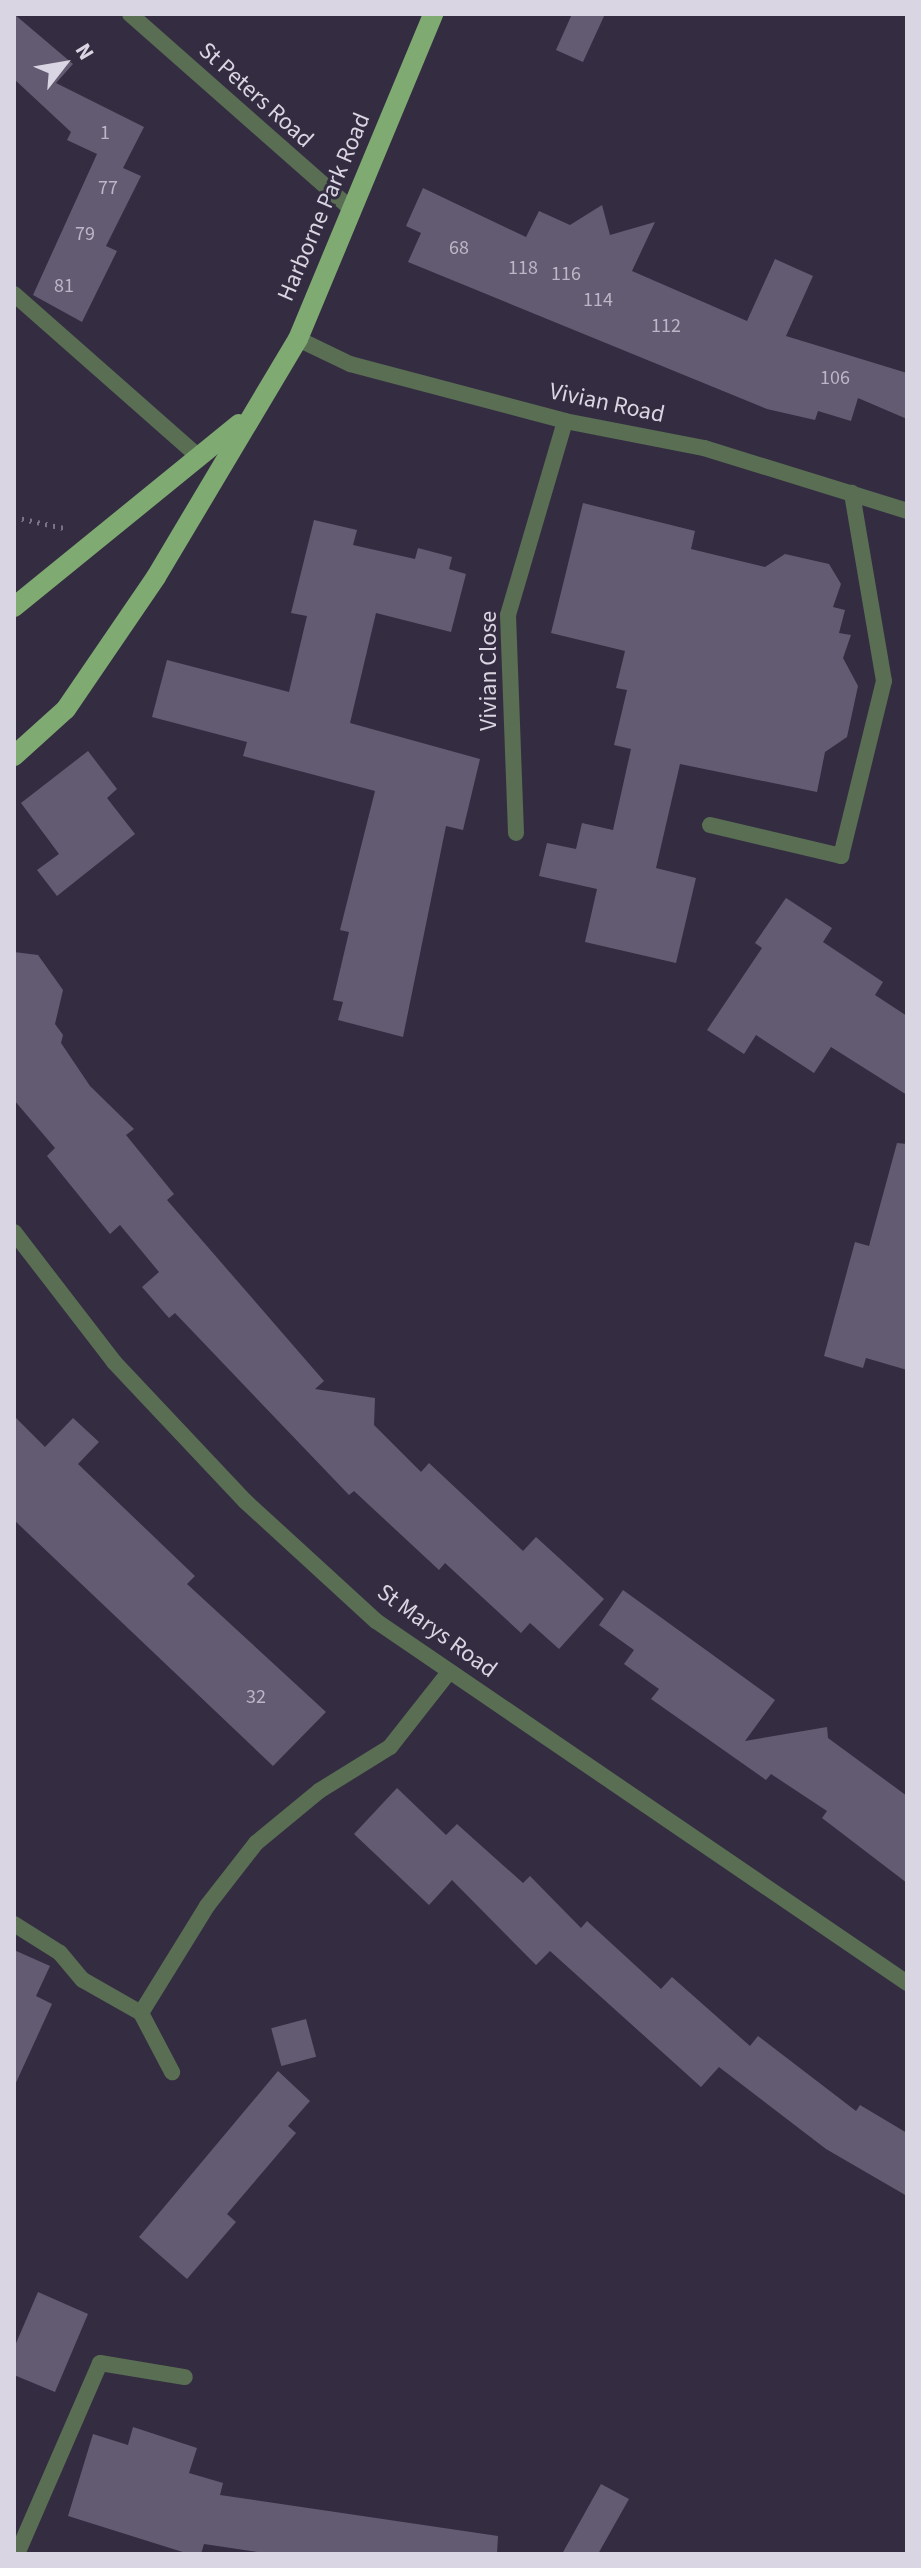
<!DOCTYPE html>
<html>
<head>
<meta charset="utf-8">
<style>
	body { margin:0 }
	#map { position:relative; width:921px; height:2568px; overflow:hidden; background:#342d41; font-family:"Source Sans 3",sans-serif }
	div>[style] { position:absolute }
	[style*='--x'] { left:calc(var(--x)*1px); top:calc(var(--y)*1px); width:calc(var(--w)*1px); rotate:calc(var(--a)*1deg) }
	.building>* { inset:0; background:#635b72; transform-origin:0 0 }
	.path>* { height:5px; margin-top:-2.5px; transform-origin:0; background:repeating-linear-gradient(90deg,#797384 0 2px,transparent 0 8px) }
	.service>* { height:16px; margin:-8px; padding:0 8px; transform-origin:8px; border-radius:8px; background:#596e53 }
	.minor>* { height:16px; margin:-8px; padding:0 8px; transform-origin:8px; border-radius:8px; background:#596e53 }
	.tertiary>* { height:16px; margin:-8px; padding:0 8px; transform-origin:8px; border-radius:8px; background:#596e53 }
	.primary>* { height:20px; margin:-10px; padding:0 10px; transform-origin:10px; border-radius:10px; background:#7faa72 }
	span { translate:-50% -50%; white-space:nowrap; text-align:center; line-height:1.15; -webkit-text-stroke:6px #342d41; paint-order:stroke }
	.number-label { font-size:20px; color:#bcb6c6 }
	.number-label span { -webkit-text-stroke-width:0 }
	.street-label { font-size:24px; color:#d9d5e2 }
	.frame { position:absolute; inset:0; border:16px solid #d9d5e2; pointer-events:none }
	.north { position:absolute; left:24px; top:24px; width:80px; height:80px; -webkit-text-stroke:6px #342d41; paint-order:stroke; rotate:59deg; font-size:22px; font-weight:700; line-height:32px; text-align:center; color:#d9d5e2 }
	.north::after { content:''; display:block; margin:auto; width:28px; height:36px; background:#d9d5e2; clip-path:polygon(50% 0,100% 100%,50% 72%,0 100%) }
</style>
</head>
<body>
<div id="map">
	<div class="building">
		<i style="clip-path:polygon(14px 14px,73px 64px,56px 83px,144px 127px,123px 168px,141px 176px,106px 246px,117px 251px,82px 322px,33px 295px,97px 154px,67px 140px,71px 132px,14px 79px)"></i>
		<i style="clip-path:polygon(572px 14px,605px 14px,583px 62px,556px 50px)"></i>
		<i style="clip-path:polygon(423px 188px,526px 237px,539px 211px,570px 225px,602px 205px,610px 235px,655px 222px,632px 271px,747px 321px,775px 259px,813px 276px,786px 336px,907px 373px,907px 419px,858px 398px,851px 421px,818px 411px,815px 420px,767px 409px,408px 262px,421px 233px,406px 226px)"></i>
		<i style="clip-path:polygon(583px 503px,695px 531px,691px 549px,765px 567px,785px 554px,829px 564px,841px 584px,833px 607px,845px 610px,839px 633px,851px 635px,843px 658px,858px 686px,847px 737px,825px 752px,817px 792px,680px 764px,656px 868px,696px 878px,676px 963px,585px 942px,597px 889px,539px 876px,547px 843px,576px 849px,582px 823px,613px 830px,631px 749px,614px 745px,627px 690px,616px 688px,625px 651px,551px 633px)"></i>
		<i style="clip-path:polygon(314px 520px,357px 530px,353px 545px,415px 559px,418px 548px,452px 557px,449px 569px,466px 574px,451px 632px,376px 613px,350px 723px,480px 759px,463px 830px,446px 826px,403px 1037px,338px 1020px,343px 1002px,333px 1000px,349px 932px,340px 930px,375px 791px,243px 756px,247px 742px,152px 717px,167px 660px,289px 692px,307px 616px,291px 613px)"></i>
		<i style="clip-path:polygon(88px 751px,117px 789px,107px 798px,135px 834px,57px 896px,37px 870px,59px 854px,21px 803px)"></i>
		<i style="clip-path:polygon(786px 898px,832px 928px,823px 942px,883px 982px,875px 995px,907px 1016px,907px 1095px,831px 1047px,814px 1073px,756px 1035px,744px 1054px,707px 1030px,762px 948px,755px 943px)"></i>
		<i style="clip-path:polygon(14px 952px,38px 955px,63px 990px,55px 1024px,63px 1035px,61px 1043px,90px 1086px,134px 1129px,126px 1135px,174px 1194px,167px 1200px,324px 1381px,315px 1389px,375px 1398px,374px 1425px,421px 1472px,429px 1463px,523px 1551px,536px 1537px,604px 1599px,559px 1649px,530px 1623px,521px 1633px,445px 1563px,439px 1570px,354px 1491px,349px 1495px,175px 1313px,169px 1318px,142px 1287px,159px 1272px,120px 1225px,110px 1234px,47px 1156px,55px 1148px,14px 1100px)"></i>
		<i style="clip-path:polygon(897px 1143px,907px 1144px,907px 1370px,866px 1358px,863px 1368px,824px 1356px,855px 1242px,869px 1246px)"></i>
		<i style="clip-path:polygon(14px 1416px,45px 1447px,73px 1418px,99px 1442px,78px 1464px,195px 1576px,187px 1584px,326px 1712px,273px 1766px,14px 1520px)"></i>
		<i style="clip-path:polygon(623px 1590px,775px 1700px,745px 1741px,827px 1727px,828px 1738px,907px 1796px,907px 1883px,822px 1818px,827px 1811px,771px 1774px,766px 1780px,651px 1699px,659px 1689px,624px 1664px,634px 1650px,599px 1625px)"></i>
		<i style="clip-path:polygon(397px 1788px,446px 1835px,457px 1824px,523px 1883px,530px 1876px,581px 1928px,587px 1921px,661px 1989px,672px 1977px,750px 2046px,758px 2036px,856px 2111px,860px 2105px,907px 2133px,907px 2196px,826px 2149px,719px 2067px,701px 2087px,550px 1951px,536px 1965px,452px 1880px,429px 1905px,354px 1834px)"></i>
		<i style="clip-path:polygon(14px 1950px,50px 1966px,36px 1996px,52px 2004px,14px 2087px)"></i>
		<i style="left:306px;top:2019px;width:39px;height:36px;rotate:75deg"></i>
		<i style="clip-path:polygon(278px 2071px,310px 2101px,288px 2126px,296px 2133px,227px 2214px,236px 2222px,187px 2279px,139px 2237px)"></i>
		<i style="clip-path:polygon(38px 2292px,88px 2314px,55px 2392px,14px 2375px,14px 2348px)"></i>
		<i style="clip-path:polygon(133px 2427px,197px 2448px,189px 2473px,223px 2483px,220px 2495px,498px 2536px,497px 2554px,271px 2554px,204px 2544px,201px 2554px,189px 2554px,68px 2516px,93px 2434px,128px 2445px)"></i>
		<i style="clip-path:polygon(601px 2484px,629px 2499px,598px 2554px,562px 2554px)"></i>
	</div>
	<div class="path">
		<i style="--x:14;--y:517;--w:51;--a:12.4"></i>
	</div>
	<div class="service">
		<i style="--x:14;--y:294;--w:248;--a:41.4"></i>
		<i style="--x:710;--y:825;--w:135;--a:13.3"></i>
		<i style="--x:841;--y:856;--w:180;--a:-76.2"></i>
		<i style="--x:884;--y:681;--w:191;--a:-99.7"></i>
		<i style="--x:516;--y:833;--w:218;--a:-92.1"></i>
		<i style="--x:508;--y:615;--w:202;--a:-73.6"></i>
		<i style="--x:14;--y:1924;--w:54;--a:32.2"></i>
		<i style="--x:60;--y:1953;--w:35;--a:50"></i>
	</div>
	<div class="minor">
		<i style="--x:130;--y:14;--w:295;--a:41.4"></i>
		<i style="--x:298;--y:339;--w:58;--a:25.7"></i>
		<i style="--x:350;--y:364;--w:222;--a:14.8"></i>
		<i style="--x:565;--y:421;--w:142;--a:11"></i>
		<i style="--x:704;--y:448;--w:213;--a:17.2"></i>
		<i style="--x:83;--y:1980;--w:67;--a:29.6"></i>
		<i style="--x:141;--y:2013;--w:126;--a:-58.3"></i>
		<i style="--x:207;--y:1906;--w:80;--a:-52.1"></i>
		<i style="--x:256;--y:1843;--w:82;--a:-39.5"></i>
		<i style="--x:319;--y:1791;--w:84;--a:-31.8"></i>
		<i style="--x:390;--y:1747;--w:95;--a:-51.8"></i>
		<i style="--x:141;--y:2013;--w:67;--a:62.3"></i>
		<i style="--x:17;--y:2554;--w:208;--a:-66.5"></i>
		<i style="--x:100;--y:2363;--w:86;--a:9.4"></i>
	</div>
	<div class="tertiary">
		<i style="--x:14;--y:1232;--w:164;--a:52.4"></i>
		<i style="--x:114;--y:1362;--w:191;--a:46.7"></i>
		<i style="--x:245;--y:1501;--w:178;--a:42.5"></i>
		<i style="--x:376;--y:1621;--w:643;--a:34.28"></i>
	</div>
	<div class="primary">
		<i style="--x:14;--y:607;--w:290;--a:-39.1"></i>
		<i style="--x:14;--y:756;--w:70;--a:-42.1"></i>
		<i style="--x:66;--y:709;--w:160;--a:-55.7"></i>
		<i style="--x:156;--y:577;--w:277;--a:-59.2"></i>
		<i style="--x:298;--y:339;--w:352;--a:-67.4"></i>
	</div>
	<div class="number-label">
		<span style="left:105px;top:133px">1</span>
		<span style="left:108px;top:188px">77</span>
		<span style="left:85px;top:234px">79</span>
		<span style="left:459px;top:248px">68</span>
		<span style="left:523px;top:268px">118</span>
		<span style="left:566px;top:274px">116</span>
		<span style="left:64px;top:286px">81</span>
		<span style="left:598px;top:300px">114</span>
		<span style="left:666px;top:326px">112</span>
		<span style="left:835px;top:378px">106</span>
		<span style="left:256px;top:1697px">32</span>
	</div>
	<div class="street-label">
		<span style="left:256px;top:95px;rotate:42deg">St Peters Road</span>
		<span style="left:324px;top:207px;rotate:-67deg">Harborne Park Road</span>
		<span style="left:607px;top:403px;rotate:12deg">Vivian Road</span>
		<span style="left:489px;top:671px;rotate:-90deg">Vivian Close</span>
		<span style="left:437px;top:1631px;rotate:36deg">St Marys Road</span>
	</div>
	<div class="frame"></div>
	<div class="north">N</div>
</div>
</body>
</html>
